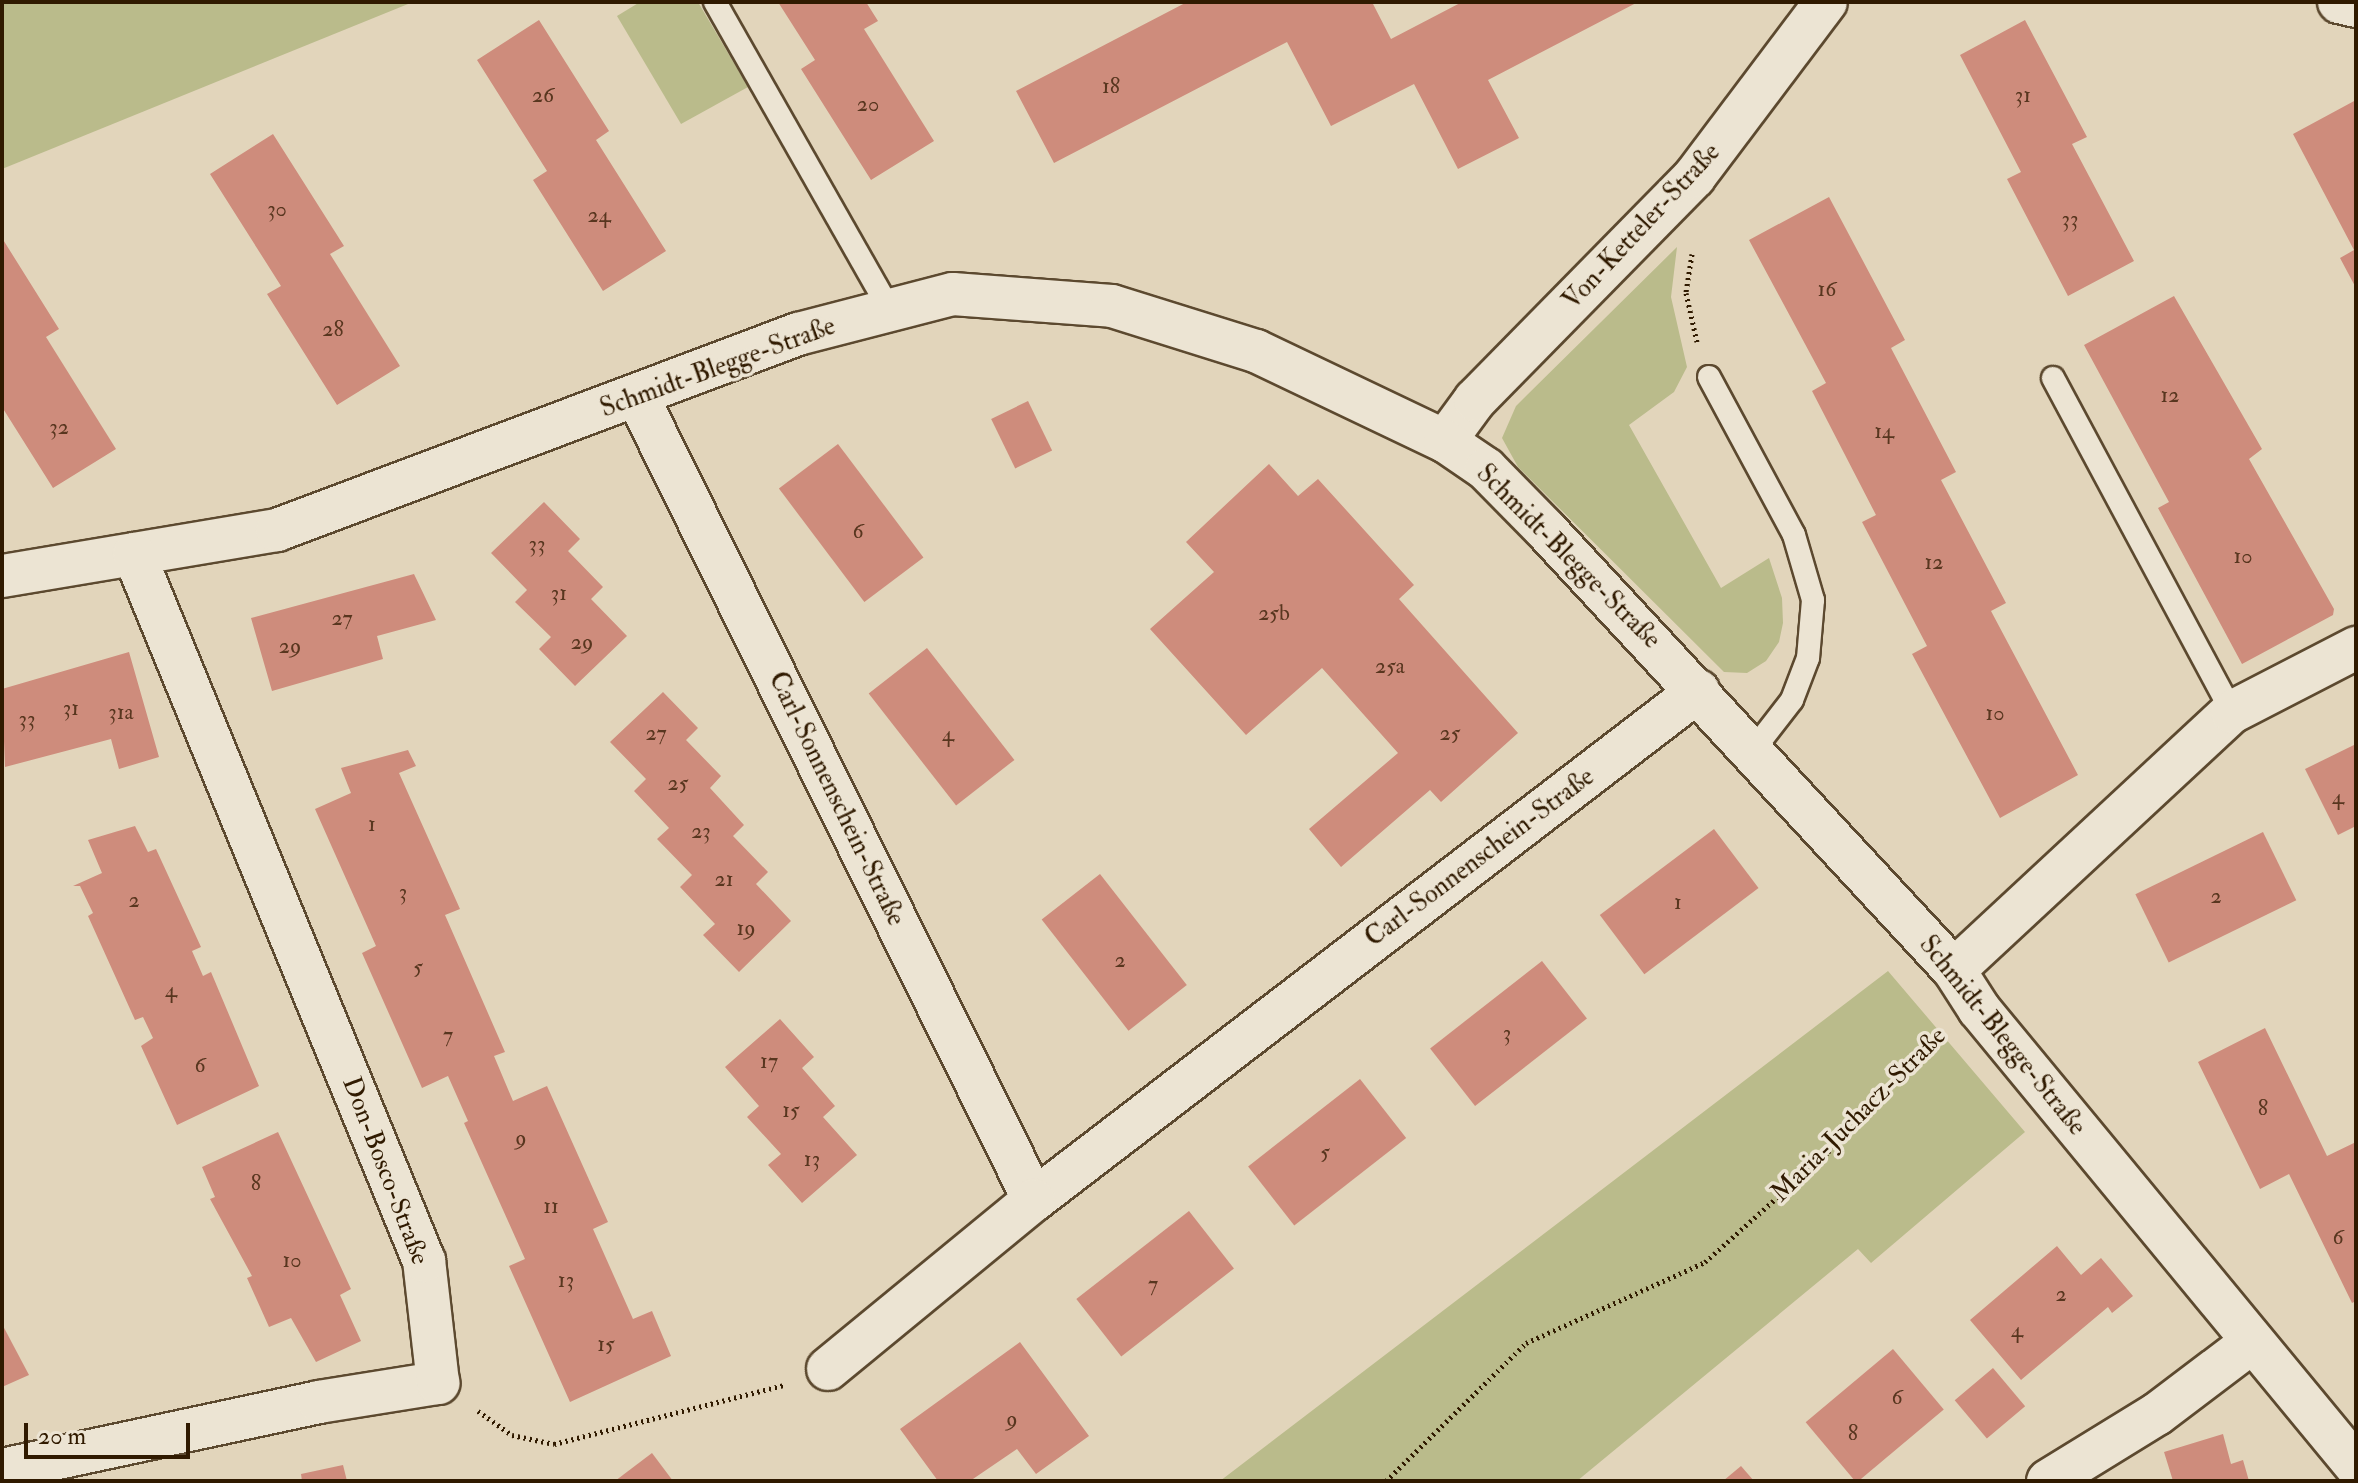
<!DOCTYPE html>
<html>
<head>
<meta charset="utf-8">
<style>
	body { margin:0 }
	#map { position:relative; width:2358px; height:1483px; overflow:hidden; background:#e2d5bb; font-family:"IM FELL Double Pica",serif }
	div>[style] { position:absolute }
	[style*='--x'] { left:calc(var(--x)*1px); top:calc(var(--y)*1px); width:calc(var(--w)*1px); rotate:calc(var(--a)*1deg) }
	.green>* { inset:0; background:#babb8b }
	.building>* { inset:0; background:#ce8c7c; transform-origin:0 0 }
	.path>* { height:5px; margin-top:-2.5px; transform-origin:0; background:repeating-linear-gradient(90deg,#301a00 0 2px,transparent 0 6px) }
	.roads { filter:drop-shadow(2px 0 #5c492f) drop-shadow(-2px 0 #5c492f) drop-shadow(0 2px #5c492f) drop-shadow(0 -2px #5c492f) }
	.service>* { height:22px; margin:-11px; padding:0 11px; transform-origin:11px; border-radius:11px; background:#ece4d3 }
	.minor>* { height:42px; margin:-21px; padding:0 21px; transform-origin:21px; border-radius:21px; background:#ece4d3 }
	span { translate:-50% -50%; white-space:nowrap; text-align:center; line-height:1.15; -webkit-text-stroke:7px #ece4d3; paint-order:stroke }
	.number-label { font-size:22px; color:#58361f }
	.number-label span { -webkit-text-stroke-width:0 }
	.street-label { font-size:26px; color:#301a00 }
	.frame { position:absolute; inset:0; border:4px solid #301a00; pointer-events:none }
	.scale { position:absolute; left:24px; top:1423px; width:166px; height:36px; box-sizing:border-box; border:4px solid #301a00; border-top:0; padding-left:10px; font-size:24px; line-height:28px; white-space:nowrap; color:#301a00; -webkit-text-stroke:6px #ece4d3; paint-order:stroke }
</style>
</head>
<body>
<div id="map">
	<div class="green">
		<i style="clip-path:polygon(2px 2px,413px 2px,2px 169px)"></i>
		<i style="clip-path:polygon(640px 2px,698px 2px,748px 87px,681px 124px,617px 16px)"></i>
		<i style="clip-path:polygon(1677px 247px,1671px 297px,1687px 367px,1674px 392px,1629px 425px,1721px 588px,1769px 558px,1782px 598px,1783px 623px,1779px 642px,1766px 661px,1747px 673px,1724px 672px,1518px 467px,1502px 438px,1516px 406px)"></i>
		<i style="clip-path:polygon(1888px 971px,2025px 1132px,1871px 1263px,1858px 1249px,1577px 1481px,1220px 1481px)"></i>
	</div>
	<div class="building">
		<i style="clip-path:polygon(778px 2px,866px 2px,878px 21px,864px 29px,934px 141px,871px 180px,801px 69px,815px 60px)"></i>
		<i style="clip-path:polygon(1187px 2px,1372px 2px,1391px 39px,1462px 2px,1638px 2px,1488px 80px,1519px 138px,1458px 169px,1414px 84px,1331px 126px,1287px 42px,1054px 163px,1016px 91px)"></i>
		<i style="clip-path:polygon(539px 20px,609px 131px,596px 140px,666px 251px,603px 291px,533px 180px,547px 171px,477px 60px)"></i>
		<i style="clip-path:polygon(2025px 20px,2087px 137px,2072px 144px,2134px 261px,2068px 296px,2007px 179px,2021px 172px,1960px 55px)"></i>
		<i style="clip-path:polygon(2356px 100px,2356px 288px,2340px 258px,2354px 250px,2293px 134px)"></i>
		<i style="clip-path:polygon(273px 134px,344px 246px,330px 254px,400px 366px,337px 405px,267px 294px,281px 286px,210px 174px)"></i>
		<i style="clip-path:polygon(1829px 197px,1905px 340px,1891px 348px,1956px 472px,1941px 480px,2006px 603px,1991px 611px,2078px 775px,2000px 818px,1912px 654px,1927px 646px,1862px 522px,1876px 515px,1812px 391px,1826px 383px,1749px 240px)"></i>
		<i style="clip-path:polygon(2px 238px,59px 329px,46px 337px,116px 449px,53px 488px,2px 407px)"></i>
		<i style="clip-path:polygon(2174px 296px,2262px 449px,2249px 459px,2334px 609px,2333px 615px,2242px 664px,2158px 508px,2169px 502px,2084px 345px)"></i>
		<i style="left:1028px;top:401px;width:55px;height:41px;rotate:64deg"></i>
		<i style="left:838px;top:444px;width:142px;height:74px;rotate:53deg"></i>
		<i style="clip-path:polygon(1269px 464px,1298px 496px,1318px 479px,1414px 585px,1399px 599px,1518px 733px,1441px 802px,1430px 790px,1341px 867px,1309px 829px,1398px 753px,1322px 668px,1246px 735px,1150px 629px,1214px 572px,1186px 542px)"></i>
		<i style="clip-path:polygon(544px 502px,580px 539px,568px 551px,603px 587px,591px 599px,627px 636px,575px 686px,539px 649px,551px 637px,515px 602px,527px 590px,491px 553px)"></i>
		<i style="clip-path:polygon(414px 574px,436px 620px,377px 636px,383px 659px,272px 691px,251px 618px)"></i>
		<i style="left:927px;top:648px;width:142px;height:74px;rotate:52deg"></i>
		<i style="clip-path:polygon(129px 652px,159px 757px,119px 769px,111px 739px,5px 767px,2px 689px)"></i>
		<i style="clip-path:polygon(663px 692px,698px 728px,686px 740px,721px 776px,710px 788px,744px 825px,733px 836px,768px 872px,756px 884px,791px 921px,739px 972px,703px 935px,715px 924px,680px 887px,692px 875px,657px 839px,669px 828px,634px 791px,646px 779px,610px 742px)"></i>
		<i style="clip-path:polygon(2356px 744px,2356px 826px,2338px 835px,2305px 769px)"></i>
		<i style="clip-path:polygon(408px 750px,416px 766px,399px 773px,460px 909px,445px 915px,505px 1052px,494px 1056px,513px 1101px,547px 1086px,608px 1222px,593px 1229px,633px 1319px,652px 1311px,671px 1356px,570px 1402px,509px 1266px,525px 1259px,464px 1123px,468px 1121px,448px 1076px,422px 1088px,362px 953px,376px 946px,315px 809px,351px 793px,341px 768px)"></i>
		<i style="clip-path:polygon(135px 826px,148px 852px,156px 849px,201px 947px,192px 951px,203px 976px,211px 972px,259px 1086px,177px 1125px,141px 1046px,153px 1038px,143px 1017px,135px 1020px,88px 916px,93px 913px,80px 886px,73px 886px,102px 873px,88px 840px)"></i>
		<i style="left:1714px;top:829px;width:74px;height:143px;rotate:53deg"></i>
		<i style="left:2263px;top:832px;width:76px;height:142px;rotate:64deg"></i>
		<i style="left:1100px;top:874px;width:141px;height:74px;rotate:52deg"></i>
		<i style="left:1542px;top:961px;width:73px;height:142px;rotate:52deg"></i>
		<i style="clip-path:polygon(780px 1019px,814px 1057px,802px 1068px,835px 1106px,823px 1117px,857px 1155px,802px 1203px,768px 1165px,781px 1154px,747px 1117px,759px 1106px,725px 1067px)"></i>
		<i style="clip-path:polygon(2265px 1028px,2327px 1156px,2356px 1142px,2356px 1301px,2352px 1303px,2289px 1174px,2260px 1189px,2198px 1062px)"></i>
		<i style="left:1360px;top:1079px;width:75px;height:142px;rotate:52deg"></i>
		<i style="clip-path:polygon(278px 1132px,351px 1289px,340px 1295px,361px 1341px,316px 1362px,291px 1318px,269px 1327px,247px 1278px,252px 1276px,210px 1199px,215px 1197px,202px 1167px)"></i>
		<i style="left:1189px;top:1211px;width:73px;height:143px;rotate:52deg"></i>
		<i style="clip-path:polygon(2057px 1246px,2081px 1275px,2101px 1258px,2133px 1296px,2112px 1313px,2108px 1307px,2021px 1380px,1970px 1320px)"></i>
		<i style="clip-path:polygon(2px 1324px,29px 1375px,2px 1387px)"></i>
		<i style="clip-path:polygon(1020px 1342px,1089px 1436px,1036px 1474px,1017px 1449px,970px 1481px,938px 1481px,900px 1429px)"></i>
		<i style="left:1893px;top:1349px;width:79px;height:114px;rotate:50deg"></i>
		<i style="left:1993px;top:1368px;width:50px;height:50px;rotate:50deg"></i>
		<i style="clip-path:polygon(2223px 1434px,2231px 1464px,2243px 1460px,2249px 1481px,2173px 1481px,2164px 1452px)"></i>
		<i style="clip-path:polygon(652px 1453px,673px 1481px,615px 1481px)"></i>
		<i style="clip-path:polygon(343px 1465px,347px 1481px,302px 1481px,301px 1474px)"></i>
		<i style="clip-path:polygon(1741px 1466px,1754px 1481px,1723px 1481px)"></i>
	</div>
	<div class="path">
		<i style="--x:1692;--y:254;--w:39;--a:99"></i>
		<i style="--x:1686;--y:293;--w:50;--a:77.3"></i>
		<i style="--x:478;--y:1411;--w:42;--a:35.2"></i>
		<i style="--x:512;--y:1435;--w:43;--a:12.1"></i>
		<i style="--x:554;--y:1444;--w:237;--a:-14.4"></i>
		<i style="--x:1386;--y:1481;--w:197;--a:-44.6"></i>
		<i style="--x:1526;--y:1343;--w:196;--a:-24.3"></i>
		<i style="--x:1705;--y:1262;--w:165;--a:-41.8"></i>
		<i style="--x:1828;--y:1152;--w:161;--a:-45.8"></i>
	</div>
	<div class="roads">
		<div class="service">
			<i style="--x:715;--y:2;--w:354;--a:60.4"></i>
			<i style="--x:1709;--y:377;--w:179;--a:61.7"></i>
			<i style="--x:1794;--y:535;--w:68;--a:73.7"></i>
			<i style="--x:1813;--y:600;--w:58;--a:94.9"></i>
			<i style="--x:1808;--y:658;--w:45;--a:110.9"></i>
			<i style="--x:1792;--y:700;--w:62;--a:127.8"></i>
			<i style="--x:2053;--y:378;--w:379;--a:61.8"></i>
		</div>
		<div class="minor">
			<i style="--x:2339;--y:2;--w:17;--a:13"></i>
			<i style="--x:638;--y:398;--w:894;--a:63.72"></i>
			<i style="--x:1034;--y:1200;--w:837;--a:-37.47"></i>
			<i style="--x:1445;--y:441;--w:51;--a:-53.8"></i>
			<i style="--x:1475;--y:400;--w:313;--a:-45.5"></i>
			<i style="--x:1694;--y:177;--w:219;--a:-53"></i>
			<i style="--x:2;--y:576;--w:279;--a:-9.5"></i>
			<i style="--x:277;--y:530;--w:557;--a:-20.62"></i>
			<i style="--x:798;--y:334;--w:160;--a:-14.5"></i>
			<i style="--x:953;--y:294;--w:159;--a:4.3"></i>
			<i style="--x:1112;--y:306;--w:151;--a:17.4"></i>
			<i style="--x:1256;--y:351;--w:209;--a:25.5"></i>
			<i style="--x:1445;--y:441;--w:50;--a:34.3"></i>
			<i style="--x:1486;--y:469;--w:84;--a:45.5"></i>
			<i style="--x:1545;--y:529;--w:601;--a:47.16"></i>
			<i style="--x:1954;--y:970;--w:46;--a:57.3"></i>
			<i style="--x:1979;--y:1009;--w:592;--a:50.48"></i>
			<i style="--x:1954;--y:970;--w:379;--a:-42.9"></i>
			<i style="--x:2232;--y:712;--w:140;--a:-27.3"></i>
			<i style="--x:828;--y:1369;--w:266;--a:-39.4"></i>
			<i style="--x:2;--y:1470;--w:324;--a:-12.1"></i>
			<i style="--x:319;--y:1402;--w:121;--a:-9.1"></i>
			<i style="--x:438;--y:1383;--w:123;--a:-96.5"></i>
			<i style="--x:424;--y:1261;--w:764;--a:-112.3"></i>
			<i style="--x:2048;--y:1481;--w:128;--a:-31.6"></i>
			<i style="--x:2157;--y:1414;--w:118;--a:-37.1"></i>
		</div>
	</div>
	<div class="number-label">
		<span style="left:1111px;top:87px">18</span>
		<span style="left:543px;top:96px">26</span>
		<span style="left:2023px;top:96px">31</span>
		<span style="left:868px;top:105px">20</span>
		<span style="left:277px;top:210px">30</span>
		<span style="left:599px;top:216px">24</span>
		<span style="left:2070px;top:220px">33</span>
		<span style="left:1827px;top:290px">16</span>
		<span style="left:333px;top:330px">28</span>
		<span style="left:2170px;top:396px">12</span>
		<span style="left:59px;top:428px">32</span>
		<span style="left:1884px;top:432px">14</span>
		<span style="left:858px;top:532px">6</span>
		<span style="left:537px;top:545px">33</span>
		<span style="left:2243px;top:557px">10</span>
		<span style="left:1934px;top:563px">12</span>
		<span style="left:559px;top:594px">31</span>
		<span style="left:1274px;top:614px">25b</span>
		<span style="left:342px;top:619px">27</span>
		<span style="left:582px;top:643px">29</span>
		<span style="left:290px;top:647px">29</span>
		<span style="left:1390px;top:667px">25a</span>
		<span style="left:71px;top:709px">31</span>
		<span style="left:121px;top:713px">31a</span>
		<span style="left:1995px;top:714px">10</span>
		<span style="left:27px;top:720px">33</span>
		<span style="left:656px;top:734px">27</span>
		<span style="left:1450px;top:734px">25</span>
		<span style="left:948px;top:735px">4</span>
		<span style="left:678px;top:784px">25</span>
		<span style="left:2338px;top:798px">4</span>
		<span style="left:372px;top:825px">1</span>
		<span style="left:701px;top:832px">23</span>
		<span style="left:724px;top:880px">21</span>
		<span style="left:403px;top:893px">3</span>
		<span style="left:2216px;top:897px">2</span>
		<span style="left:134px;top:901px">2</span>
		<span style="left:1678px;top:903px">1</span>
		<span style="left:746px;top:929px">19</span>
		<span style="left:1120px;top:961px">2</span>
		<span style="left:418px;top:968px">5</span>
		<span style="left:171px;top:991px">4</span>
		<span style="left:1507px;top:1034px">3</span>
		<span style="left:448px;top:1036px">7</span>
		<span style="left:769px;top:1062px">17</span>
		<span style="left:200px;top:1066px">6</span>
		<span style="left:2263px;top:1109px">8</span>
		<span style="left:791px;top:1111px">15</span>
		<span style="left:521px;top:1139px">9</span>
		<span style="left:1325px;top:1153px">5</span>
		<span style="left:812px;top:1160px">13</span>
		<span style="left:256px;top:1184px">8</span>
		<span style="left:551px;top:1207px">11</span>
		<span style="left:2338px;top:1238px">6</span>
		<span style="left:292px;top:1261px">10</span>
		<span style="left:566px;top:1281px">13</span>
		<span style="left:1153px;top:1285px">7</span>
		<span style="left:2061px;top:1295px">2</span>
		<span style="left:2017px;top:1331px">4</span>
		<span style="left:606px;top:1345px">15</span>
		<span style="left:1897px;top:1398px">6</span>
		<span style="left:1012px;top:1420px">9</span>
		<span style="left:1853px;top:1434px">8</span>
	</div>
	<div class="street-label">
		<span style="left:1642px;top:227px;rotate:-47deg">Von-Ketteler-Straße</span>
		<span style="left:718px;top:368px;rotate:-20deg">Schmidt-Blegge-Straße</span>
		<span style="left:1568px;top:557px;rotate:45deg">Schmidt-Blegge-Straße</span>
		<span style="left:836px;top:799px;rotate:64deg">Carl-Sonnenschein-Straße</span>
		<span style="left:1480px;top:858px;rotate:-37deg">Carl-Sonnenschein-Straße</span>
		<span style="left:2002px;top:1036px;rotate:51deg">Schmidt-Blegge-Straße</span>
		<span style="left:1859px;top:1115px;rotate:-45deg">Maria-Juchacz-Straße</span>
		<span style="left:385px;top:1171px;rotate:69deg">Don-Bosco-Straße</span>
	</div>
	<div class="frame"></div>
	<div class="scale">20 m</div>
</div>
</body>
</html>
